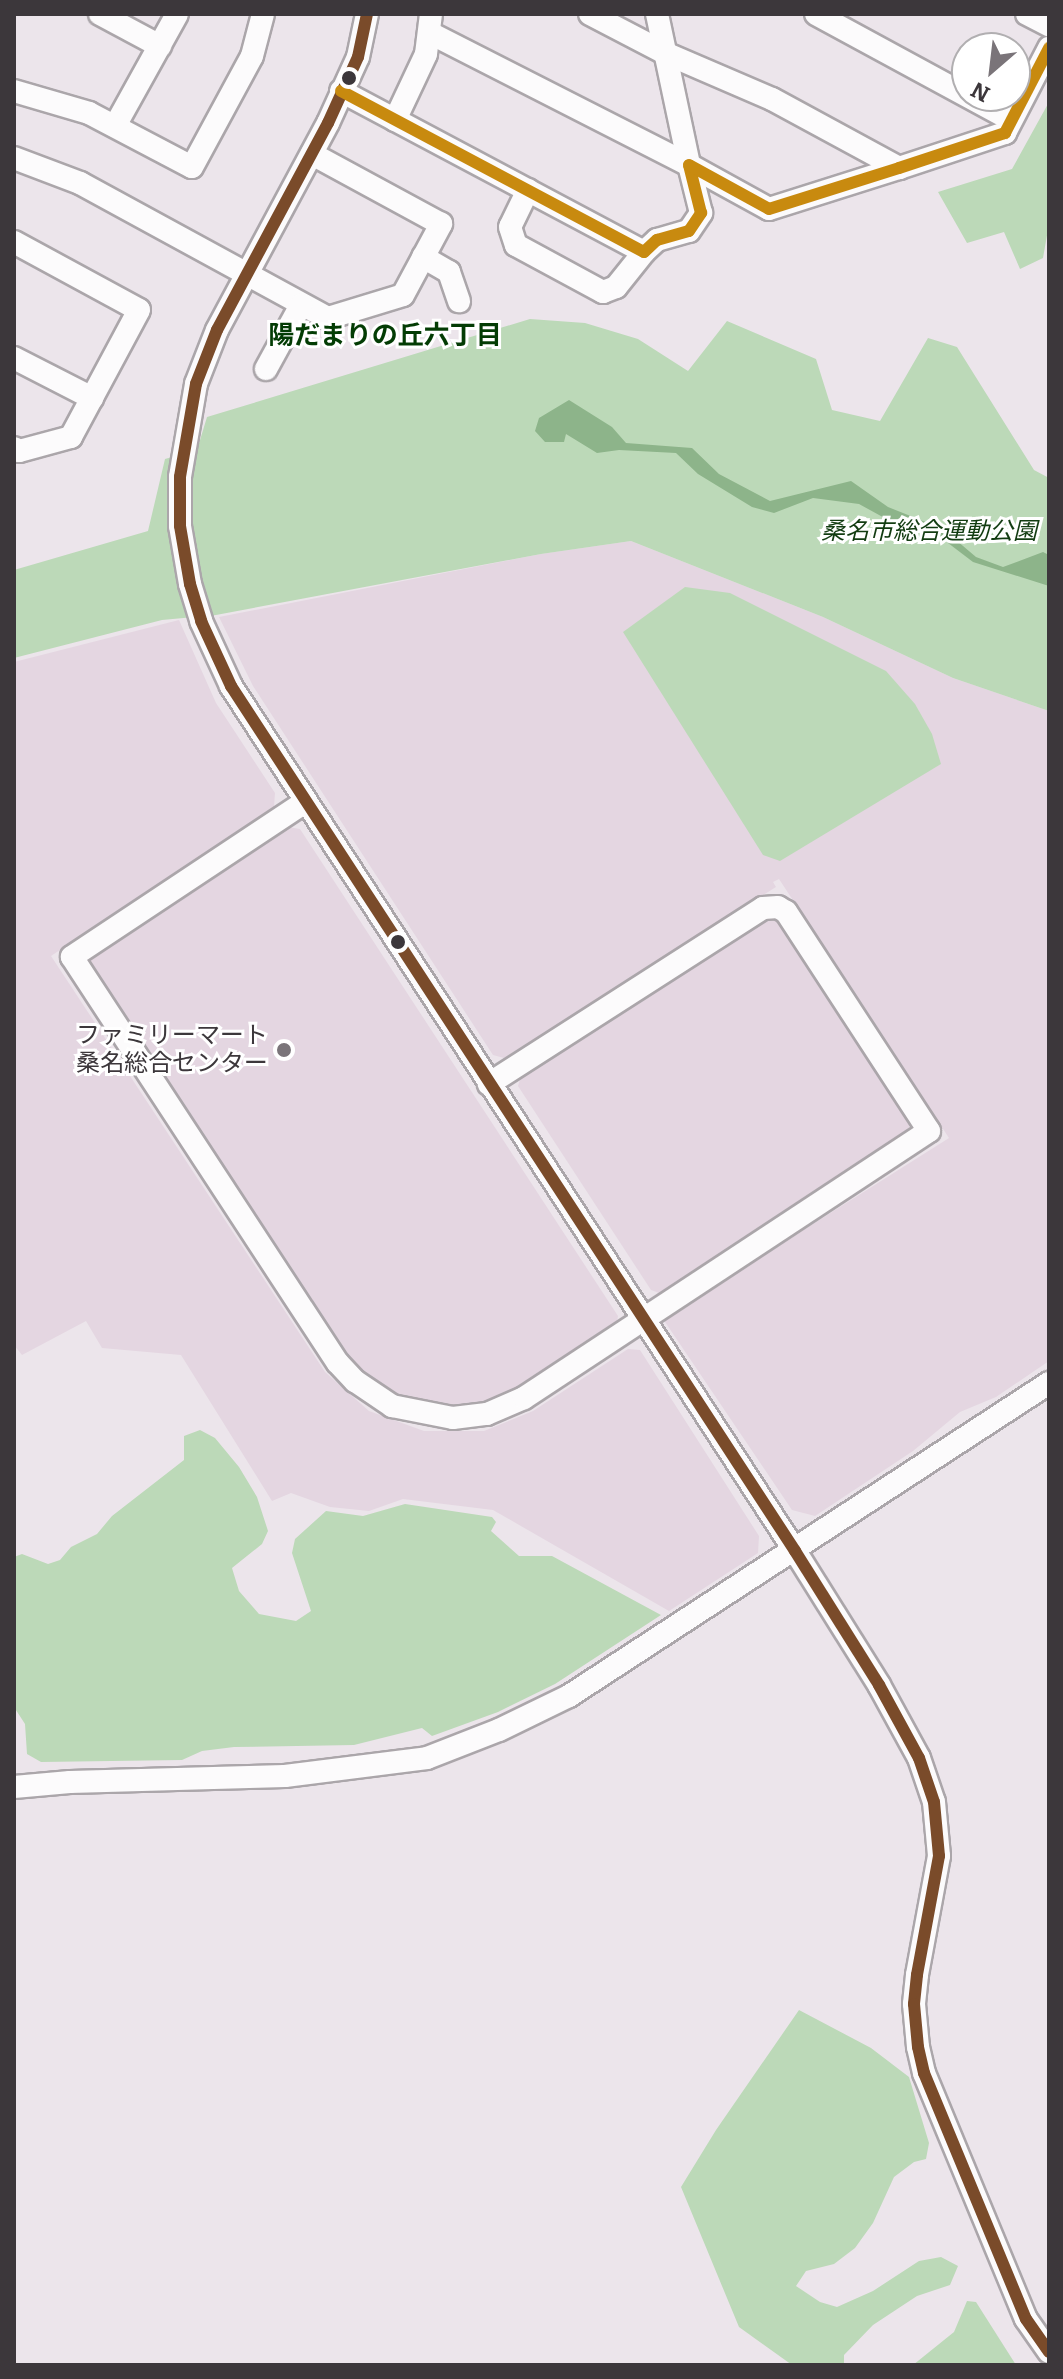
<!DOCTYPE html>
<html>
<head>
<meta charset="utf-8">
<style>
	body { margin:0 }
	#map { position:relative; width:1063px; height:2379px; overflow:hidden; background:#ece5eb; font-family:Bitter,"Noto Sans JP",serif }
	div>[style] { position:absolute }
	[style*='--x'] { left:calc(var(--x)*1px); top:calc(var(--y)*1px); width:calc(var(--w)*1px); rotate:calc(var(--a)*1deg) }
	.built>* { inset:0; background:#e4d6e1 }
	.green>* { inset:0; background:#bcd9b8 }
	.water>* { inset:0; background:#8db48a }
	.roads { filter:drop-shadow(2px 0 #aba6aa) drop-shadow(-2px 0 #aba6aa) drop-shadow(0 2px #aba6aa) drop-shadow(0 -2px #aba6aa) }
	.minor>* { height:22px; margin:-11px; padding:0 11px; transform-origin:11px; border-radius:11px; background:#fcfbfc }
	.bus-1>* { height:12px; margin:-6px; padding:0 6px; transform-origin:6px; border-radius:6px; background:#7a4b2a }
	.bus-2>* { height:12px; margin:-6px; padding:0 6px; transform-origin:6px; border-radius:6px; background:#c88a0f }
	.dots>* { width:22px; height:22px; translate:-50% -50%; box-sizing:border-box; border:4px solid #fff; border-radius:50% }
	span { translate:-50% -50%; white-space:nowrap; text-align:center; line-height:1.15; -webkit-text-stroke:6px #fff; paint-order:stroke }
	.park-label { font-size:24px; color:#123c11; font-style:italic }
	.poi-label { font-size:24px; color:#3c373b }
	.right { translate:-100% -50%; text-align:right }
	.neighbourhood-label { font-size:26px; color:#033c04; font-weight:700 }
	.frame { position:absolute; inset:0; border:16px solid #3c373b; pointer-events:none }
	.north { position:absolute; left:951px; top:32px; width:80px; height:80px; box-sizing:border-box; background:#fff; border:2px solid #b1afb1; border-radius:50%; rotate:208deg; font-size:22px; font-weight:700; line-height:32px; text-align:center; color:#3c373b }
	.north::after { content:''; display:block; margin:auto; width:28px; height:36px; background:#7a7479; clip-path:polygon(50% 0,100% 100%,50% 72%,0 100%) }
</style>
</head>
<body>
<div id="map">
	<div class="built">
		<i style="clip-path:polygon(631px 541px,823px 617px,953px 678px,1049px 711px,1049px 1361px,996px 1397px,960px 1412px,913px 1451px,815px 1516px,792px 1510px,663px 1319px,949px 1138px,779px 879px,773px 882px,776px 887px,504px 1058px,493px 1055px,253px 686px,219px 617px,541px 554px)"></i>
		<i style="clip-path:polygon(179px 620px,216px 703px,275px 793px,274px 807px,51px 956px,325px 1372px,369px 1411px,424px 1431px,484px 1431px,533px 1411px,628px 1349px,640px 1350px,759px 1536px,758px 1553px,669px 1611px,493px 1510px,403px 1499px,369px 1511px,330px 1507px,291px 1493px,272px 1501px,181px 1355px,102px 1348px,86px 1321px,22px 1355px,14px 1345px,14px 662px)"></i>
		<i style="clip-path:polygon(288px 827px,300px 829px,618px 1316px,616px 1328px,518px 1391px,474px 1407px,427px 1408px,379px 1389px,343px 1357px,88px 966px,92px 954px)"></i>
		<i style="clip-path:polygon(763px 915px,775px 918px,910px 1121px,908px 1135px,662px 1294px,651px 1290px,518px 1086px,521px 1076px)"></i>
	</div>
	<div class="green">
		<i style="clip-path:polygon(1049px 102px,1049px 224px,1043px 258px,1020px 269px,1004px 232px,967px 243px,938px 192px,1012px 169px)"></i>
		<i style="clip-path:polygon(530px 319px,585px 323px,638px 339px,688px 371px,727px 321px,816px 359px,832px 410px,880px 421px,928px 338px,957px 347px,1034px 470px,1049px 478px,1049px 711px,953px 678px,823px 617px,631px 541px,541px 554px,216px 615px,162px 620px,14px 658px,14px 570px,148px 531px,165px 459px,197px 450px,207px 417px)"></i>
		<i style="clip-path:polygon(685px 587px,730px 593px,886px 671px,915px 704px,932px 734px,941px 764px,780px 861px,763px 855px,623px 632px)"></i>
		<i style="clip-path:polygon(200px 1430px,215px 1438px,239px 1467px,257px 1497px,268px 1531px,262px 1544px,232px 1568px,239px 1591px,259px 1614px,296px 1621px,311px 1611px,292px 1553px,295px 1539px,326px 1511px,363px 1516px,405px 1504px,492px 1517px,496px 1522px,491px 1531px,519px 1556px,552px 1556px,661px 1615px,555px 1684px,498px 1712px,432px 1736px,422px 1728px,354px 1745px,234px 1747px,202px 1751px,182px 1760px,41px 1762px,27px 1754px,25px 1724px,14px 1707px,14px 1557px,22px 1554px,48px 1564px,60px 1560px,71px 1547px,97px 1534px,112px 1516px,184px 1460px,184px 1436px)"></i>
		<i style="clip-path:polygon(799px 2010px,871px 2048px,909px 2077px,929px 2143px,926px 2159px,914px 2162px,894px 2177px,873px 2223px,855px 2248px,834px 2264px,806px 2271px,796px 2286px,820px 2302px,837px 2307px,873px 2291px,919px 2261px,941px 2257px,958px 2266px,950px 2285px,917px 2296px,873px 2325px,844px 2355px,844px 2365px,792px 2365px,739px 2327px,681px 2187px,716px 2130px)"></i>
		<i style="clip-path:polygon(967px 2301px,976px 2302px,1016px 2365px,913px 2365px,954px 2332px)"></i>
	</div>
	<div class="water">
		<i style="clip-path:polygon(569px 400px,612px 427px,626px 443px,692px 448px,719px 474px,770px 501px,851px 481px,888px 507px,943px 529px,976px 557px,1003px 567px,1043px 552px,1049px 555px,1049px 586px,973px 562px,931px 530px,890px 521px,859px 504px,813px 498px,774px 513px,752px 507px,698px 474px,676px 453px,619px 450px,597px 453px,566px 434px,564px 442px,545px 442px,535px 431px,539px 418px)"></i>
	</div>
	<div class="roads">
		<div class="minor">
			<i style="--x:100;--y:14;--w:68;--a:28.1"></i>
			<i style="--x:367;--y:14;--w:44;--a:101.8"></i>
			<i style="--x:358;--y:57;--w:72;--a:114.4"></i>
			<i style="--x:328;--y:123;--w:235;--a:118.2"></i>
			<i style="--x:217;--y:330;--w:58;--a:111.3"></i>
			<i style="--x:196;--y:384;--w:94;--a:99.8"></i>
			<i style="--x:180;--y:477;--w:49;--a:90"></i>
			<i style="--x:180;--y:526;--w:59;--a:80.2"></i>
			<i style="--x:190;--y:584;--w:39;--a:73"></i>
			<i style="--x:201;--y:621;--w:72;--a:65.2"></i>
			<i style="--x:231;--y:686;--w:1033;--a:56.89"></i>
			<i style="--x:795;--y:1551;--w:158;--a:57.9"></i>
			<i style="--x:879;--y:1685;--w:83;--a:61.3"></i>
			<i style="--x:919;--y:1758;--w:46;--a:71.2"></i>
			<i style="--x:934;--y:1802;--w:54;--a:84.7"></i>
			<i style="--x:939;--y:1856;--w:121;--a:100.5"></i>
			<i style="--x:917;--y:1975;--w:29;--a:96"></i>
			<i style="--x:914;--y:2004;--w:43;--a:84.7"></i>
			<i style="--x:918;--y:2047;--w:27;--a:77"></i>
			<i style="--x:924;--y:2073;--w:266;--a:67.5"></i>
			<i style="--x:1026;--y:2319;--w:40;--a:55.1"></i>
			<i style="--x:590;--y:14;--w:85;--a:27.5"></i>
			<i style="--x:665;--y:53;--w:116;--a:23.3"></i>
			<i style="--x:772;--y:99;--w:145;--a:28.5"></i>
			<i style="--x:657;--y:14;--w:154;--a:78"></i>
			<i style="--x:816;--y:14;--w:222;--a:28.5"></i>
			<i style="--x:1027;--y:14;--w:25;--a:27"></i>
			<i style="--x:430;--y:33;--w:291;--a:27"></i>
			<i style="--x:14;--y:91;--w:78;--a:16.3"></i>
			<i style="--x:89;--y:113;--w:116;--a:27.7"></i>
			<i style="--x:192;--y:167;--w:126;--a:-61.6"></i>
			<i style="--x:252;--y:56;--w:43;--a:-75.3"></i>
			<i style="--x:341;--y:91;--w:343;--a:28"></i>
			<i style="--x:644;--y:252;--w:18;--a:-43"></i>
			<i style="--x:657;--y:240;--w:33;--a:-16"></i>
			<i style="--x:689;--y:231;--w:22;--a:-56"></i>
			<i style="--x:701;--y:213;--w:49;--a:-104"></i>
			<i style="--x:689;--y:165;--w:91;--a:28.8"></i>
			<i style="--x:769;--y:209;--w:136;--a:-17.5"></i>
			<i style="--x:899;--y:168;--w:112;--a:-18.3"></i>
			<i style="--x:1005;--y:133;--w:96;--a:-62.6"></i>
			<i style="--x:395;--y:120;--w:73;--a:-64.8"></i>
			<i style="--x:426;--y:54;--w:40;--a:-82.9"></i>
			<i style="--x:115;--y:126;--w:128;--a:-61"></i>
			<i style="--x:14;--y:158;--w:71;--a:20.7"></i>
			<i style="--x:80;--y:183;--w:282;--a:28.6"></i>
			<i style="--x:328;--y:318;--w:78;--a:-17"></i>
			<i style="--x:403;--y:295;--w:81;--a:-61.8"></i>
			<i style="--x:441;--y:224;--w:147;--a:-151.5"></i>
			<i style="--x:528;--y:190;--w:41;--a:115.9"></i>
			<i style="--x:510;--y:227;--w:19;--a:72"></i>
			<i style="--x:516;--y:245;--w:99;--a:28.4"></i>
			<i style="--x:603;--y:292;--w:14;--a:-21"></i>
			<i style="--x:616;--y:287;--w:45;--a:-51.3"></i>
			<i style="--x:14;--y:242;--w:142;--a:28.5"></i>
			<i style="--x:139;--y:310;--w:144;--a:118.2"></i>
			<i style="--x:71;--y:437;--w:54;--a:164.9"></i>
			<i style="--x:19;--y:451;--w:6;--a:-149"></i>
			<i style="--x:423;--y:257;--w:30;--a:30"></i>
			<i style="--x:449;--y:272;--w:31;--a:71"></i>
			<i style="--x:14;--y:358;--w:88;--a:27.1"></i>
			<i style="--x:266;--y:369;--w:73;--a:-61.3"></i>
			<i style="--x:305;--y:802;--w:280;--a:146.4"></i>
			<i style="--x:72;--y:957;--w:485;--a:56.8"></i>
			<i style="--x:338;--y:1363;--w:25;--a:47"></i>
			<i style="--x:355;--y:1381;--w:45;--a:34"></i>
			<i style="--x:392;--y:1406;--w:62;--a:11.1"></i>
			<i style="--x:453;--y:1418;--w:34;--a:-7"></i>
			<i style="--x:487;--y:1414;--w:40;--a:-23.4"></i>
			<i style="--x:524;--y:1398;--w:485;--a:-33.4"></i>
			<i style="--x:929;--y:1131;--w:262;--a:-123.1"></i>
			<i style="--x:786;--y:912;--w:9;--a:-148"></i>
			<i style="--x:778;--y:907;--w:15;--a:176"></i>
			<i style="--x:763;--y:908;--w:326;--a:147.3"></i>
			<i style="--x:14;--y:1787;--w:56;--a:-5.1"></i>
			<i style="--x:70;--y:1782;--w:215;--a:-1.6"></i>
			<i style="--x:285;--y:1776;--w:143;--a:-7.2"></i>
			<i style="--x:427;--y:1758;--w:77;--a:-21.3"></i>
			<i style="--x:499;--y:1730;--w:78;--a:-25.9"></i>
			<i style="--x:569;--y:1696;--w:573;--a:-33.11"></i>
		</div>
	</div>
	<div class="bus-1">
		<i style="--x:367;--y:14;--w:44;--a:101.8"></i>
		<i style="--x:358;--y:57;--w:72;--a:114.4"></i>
		<i style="--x:328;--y:123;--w:235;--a:118.2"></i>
		<i style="--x:217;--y:330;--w:58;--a:111.3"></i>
		<i style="--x:196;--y:384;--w:94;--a:99.8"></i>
		<i style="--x:180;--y:477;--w:49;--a:90"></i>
		<i style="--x:180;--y:526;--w:59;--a:80.2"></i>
		<i style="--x:190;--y:584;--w:39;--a:73"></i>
		<i style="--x:201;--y:621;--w:72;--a:65.2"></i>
		<i style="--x:231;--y:686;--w:1033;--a:56.89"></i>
		<i style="--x:795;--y:1551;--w:158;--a:57.9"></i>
		<i style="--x:879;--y:1685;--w:83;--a:61.3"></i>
		<i style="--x:919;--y:1758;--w:46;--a:71.2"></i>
		<i style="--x:934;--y:1802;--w:54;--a:84.7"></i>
		<i style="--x:939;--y:1856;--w:121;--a:100.5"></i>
		<i style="--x:917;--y:1975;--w:29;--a:96"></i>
		<i style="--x:914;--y:2004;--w:43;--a:84.7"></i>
		<i style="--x:918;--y:2047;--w:27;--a:77"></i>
		<i style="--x:924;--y:2073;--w:266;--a:67.5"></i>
		<i style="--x:1026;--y:2319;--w:40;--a:55.1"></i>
	</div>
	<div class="bus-2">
		<i style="--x:341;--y:91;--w:343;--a:28"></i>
		<i style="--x:644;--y:252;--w:18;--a:-43"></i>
		<i style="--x:657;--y:240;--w:33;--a:-16"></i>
		<i style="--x:689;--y:231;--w:22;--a:-56"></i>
		<i style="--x:701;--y:213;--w:49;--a:-104"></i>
		<i style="--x:689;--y:165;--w:91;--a:28.8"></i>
		<i style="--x:769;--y:209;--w:136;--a:-17.5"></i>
		<i style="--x:899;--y:168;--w:112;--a:-18.3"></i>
		<i style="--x:1005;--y:133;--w:96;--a:-62.6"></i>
	</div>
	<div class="dots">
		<i style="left:349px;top:78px;background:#3c373b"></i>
		<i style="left:398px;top:942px;background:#3c373b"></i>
		<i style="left:284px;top:1050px;background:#7a7479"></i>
	</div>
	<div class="park-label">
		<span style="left:929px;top:532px">桑名市総合運動公園</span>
	</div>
	<div class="poi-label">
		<span class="right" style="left:268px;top:1050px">ファミリーマート<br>桑名総合センター</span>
	</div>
	<div class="neighbourhood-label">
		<span style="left:385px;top:336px">陽だまりの丘六丁目</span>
	</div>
	<div class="frame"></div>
	<div class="north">N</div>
</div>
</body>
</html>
